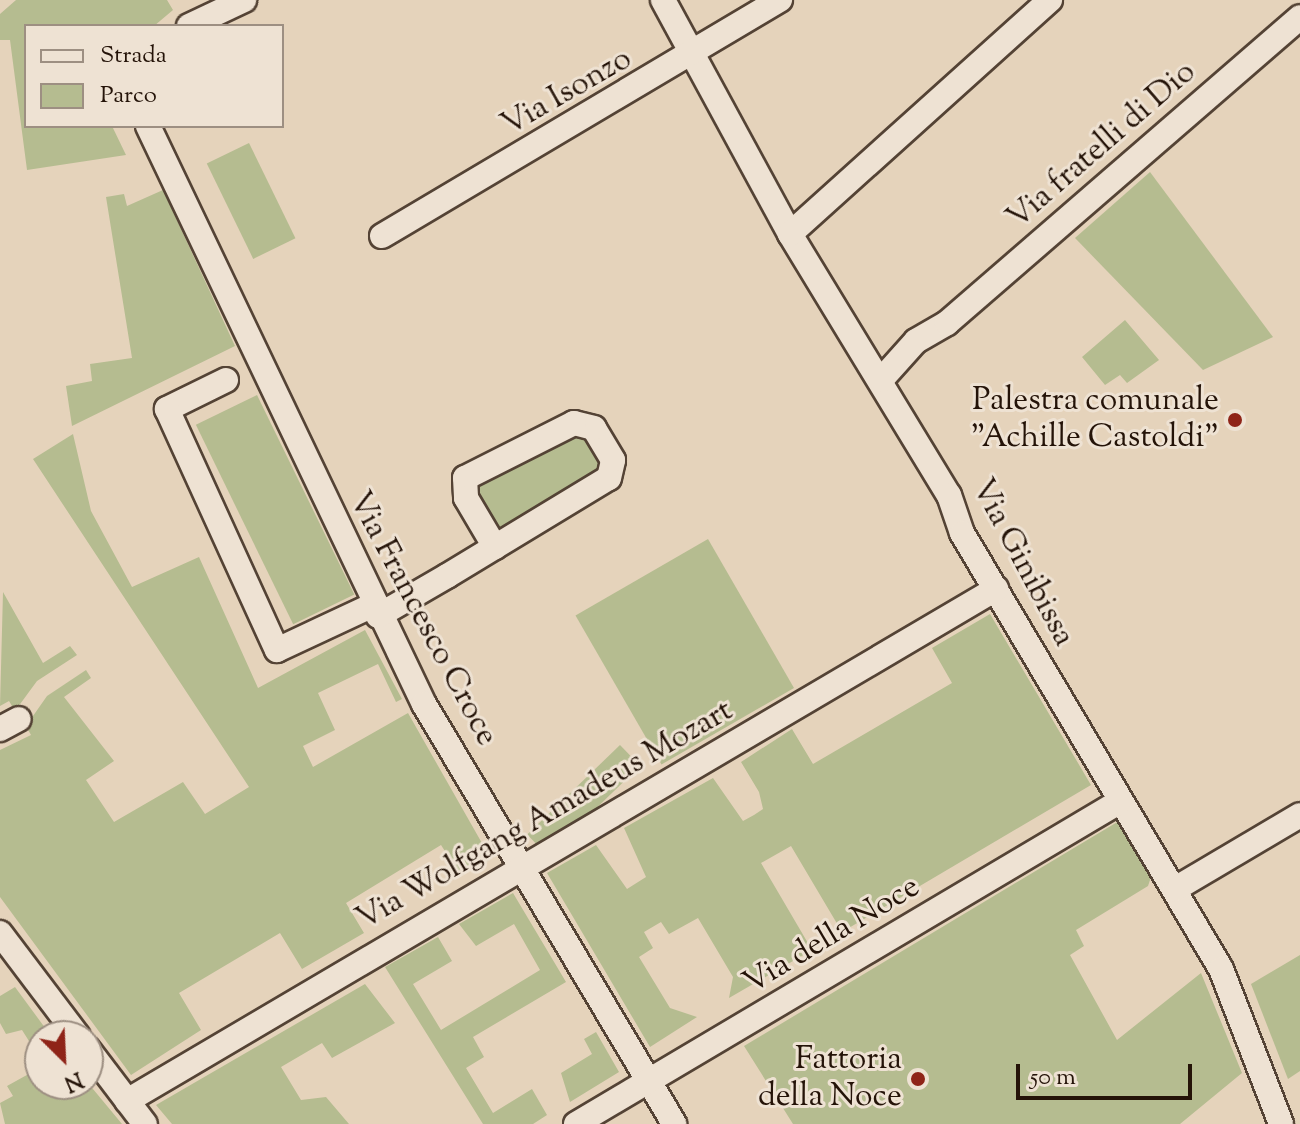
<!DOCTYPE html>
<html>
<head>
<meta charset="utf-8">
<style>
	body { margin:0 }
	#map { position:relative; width:1300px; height:1124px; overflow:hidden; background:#e5d3bb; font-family:"Sorts Mill Goudy",serif }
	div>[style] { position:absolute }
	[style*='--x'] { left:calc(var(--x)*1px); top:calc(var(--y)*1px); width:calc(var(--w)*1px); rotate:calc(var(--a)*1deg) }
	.green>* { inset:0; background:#b5bc90; transform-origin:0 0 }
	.roads { filter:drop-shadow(2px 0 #544335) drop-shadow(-2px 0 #544335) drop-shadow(0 2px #544335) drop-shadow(0 -2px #544335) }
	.street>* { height:24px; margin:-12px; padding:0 12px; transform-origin:12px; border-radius:12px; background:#eee2d3 }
	.dots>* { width:22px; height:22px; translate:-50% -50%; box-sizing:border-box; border:4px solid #eee2d3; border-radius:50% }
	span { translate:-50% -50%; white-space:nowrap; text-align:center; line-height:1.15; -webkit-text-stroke:6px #eee2d3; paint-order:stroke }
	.street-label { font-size:32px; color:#241308 }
	.poi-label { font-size:32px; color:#241308 }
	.right { translate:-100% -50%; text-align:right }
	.legend { position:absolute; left:24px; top:24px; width:260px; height:104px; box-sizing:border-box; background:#eee2d3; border:2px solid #9d8f82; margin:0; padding:10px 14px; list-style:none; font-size:24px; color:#241308 }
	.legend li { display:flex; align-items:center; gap:16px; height:40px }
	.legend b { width:40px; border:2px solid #9d8f82 }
	.north { position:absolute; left:24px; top:1020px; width:80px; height:80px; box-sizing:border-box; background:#eee2d3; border:2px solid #9d8f82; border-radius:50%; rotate:156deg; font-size:22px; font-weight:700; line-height:32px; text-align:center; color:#241308 }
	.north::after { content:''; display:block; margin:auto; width:28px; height:36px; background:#8f2418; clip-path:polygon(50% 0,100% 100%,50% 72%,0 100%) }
	.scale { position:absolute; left:1016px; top:1064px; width:176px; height:36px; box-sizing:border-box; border:4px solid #241308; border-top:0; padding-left:10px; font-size:24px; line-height:28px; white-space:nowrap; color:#241308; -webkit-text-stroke:6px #eee2d3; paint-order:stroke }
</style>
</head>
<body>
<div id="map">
	<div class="green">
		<i style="clip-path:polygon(16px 0,167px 0,173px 10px,154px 26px,26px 26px,26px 126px,112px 126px,126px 155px,27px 170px,10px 40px,0 40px,0 14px)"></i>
		<i style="left:249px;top:143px;width:106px;height:47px;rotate:64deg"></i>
		<i style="clip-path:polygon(1150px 172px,1273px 337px,1203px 370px,1075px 238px)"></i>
		<i style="clip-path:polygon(163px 190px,235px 346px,72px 426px,66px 386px,92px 381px,90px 364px,132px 358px,106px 197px,124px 194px,127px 206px)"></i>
		<i style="clip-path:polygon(1125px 320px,1159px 360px,1127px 383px,1120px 375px,1105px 385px,1082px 357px)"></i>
		<i style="left:257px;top:395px;width:222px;height:68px;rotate:64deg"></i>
		<i style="clip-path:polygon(583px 432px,606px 468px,508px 531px,493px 531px,476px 484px)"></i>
		<i style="clip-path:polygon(73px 434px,91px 511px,132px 587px,199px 557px,258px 688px,365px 630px,402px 699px,396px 702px,378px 664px,318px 693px,335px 730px,303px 746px,313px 767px,408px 713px,491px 859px,461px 876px,441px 845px,346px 903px,364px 933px,302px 969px,280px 933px,179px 993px,201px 1030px,131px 1075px,0 897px,0 750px,31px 735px,26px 726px,47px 696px,86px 670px,91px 678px,64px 697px,114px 761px,86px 780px,114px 822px,183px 782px,205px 814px,249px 787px,33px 459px)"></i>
		<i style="left:708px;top:539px;width:172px;height:153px;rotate:60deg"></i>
		<i style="clip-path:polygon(3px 592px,43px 663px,70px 646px,77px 655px,37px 681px,15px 711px,9px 701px,0 706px)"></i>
		<i style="clip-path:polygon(990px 614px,1091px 785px,842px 932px,791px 846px,761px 863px,812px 950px,729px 998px,733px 977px,698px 918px,669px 934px,661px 922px,644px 932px,653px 948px,639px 957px,670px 1008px,697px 1017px,650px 1047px,547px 873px,596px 845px,627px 889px,646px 877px,624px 828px,713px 778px,743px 821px,754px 815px,763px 809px,759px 792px,741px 762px,792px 729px,813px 764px,952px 683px,932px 648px)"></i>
		<i style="left:620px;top:745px;width:29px;height:129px;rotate:46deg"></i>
		<i style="clip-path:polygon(1119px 821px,1151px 877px,1148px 886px,1076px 930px,1084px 946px,1070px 955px,1117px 1040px,1201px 973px,1242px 1073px,1180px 1124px,793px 1124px,744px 1046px)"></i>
		<i style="clip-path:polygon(513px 893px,566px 982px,473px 1037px,484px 1057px,466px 1068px,493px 1113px,532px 1089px,547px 1115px,533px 1124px,483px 1124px,385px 967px,438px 937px,452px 961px,413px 984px,441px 1030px,540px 970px,514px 924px,476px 946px,459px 924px)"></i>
		<i style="clip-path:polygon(1300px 955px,1300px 1071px,1288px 1079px,1251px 984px)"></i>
		<i style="clip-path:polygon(365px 984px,395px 1023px,332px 1058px,322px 1043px,281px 1067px,301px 1100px,326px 1097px,349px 1124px,172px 1124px,156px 1105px)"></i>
		<i style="clip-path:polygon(15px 987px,51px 1036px,40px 1036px,40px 1084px,88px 1083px,122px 1124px,5px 1124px,0 1103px,13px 1096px,7px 1086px,34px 1071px,24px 1056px,34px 1049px,22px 1030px,6px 1034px,0 1023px,0 996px)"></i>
		<i style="clip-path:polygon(596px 1032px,619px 1072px,570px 1102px,561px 1073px,592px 1054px,584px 1039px)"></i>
	</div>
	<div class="roads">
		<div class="street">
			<i style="--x:663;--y:0;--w:266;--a:61.5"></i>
			<i style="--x:790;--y:234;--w:306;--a:58.7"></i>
			<i style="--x:949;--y:495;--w:40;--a:71.1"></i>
			<i style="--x:962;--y:533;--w:507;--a:59.29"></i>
			<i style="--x:1221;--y:969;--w:166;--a:68.8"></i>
			<i style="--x:189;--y:26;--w:61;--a:-25.3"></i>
			<i style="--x:148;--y:126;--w:641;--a:64.48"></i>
			<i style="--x:424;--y:704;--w:489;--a:59.2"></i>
			<i style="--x:790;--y:234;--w:350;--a:-42"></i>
			<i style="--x:382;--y:236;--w:463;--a:-30.7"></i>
			<i style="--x:226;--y:380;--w:66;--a:153.8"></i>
			<i style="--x:167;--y:409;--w:265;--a:65.5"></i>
			<i style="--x:277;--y:650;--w:106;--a:-25.1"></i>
			<i style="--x:881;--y:380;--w:52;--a:-48.1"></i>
			<i style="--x:916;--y:341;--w:36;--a:-30"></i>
			<i style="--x:947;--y:323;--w:467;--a:-40.9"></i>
			<i style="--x:378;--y:616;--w:80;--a:-30.1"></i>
			<i style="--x:447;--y:576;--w:189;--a:-31.2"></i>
			<i style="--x:609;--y:478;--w:18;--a:-77"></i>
			<i style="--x:613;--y:460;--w:37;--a:-121"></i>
			<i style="--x:594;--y:428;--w:21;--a:-166"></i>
			<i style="--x:574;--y:423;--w:122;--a:153.2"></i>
			<i style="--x:465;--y:478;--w:20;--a:87"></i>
			<i style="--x:466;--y:498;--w:57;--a:59.4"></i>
			<i style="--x:0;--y:729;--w:21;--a:-28"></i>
			<i style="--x:1175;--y:889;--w:145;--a:-30.6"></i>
			<i style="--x:0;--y:933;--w:129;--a:52.9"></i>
			<i style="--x:88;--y:1049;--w:94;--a:52.8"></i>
			<i style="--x:127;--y:1101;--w:1009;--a:-30.51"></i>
			<i style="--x:576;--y:1124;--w:631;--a:-30.67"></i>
		</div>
	</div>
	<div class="dots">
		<i style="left:1235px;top:420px;background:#8f2418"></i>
		<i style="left:918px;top:1079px;background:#8f2418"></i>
	</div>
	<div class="street-label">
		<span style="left:567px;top:93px;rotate:-30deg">Via Isonzo</span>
		<span style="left:1102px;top:146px;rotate:-41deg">Via fratelli di Dio</span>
		<span style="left:1022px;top:563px;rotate:62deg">Via Ginibissa</span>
		<span style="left:422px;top:619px;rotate:62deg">Via Francesco Croce</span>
		<span style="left:545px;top:816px;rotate:-30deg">Via Wolfgang Amadeus Mozart</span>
		<span style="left:832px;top:936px;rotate:-31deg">Via della Noce</span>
	</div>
	<div class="poi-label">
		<span class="right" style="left:1219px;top:420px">Palestra comunale<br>"Achille Castoldi"</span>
		<span class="right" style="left:902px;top:1079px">Fattoria<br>della Noce</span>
	</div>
	<ul class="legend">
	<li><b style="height:10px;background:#eee2d3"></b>Strada</li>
	<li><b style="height:22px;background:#b5bc90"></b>Parco</li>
	</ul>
	<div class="north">N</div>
	<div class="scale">50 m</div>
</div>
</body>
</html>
